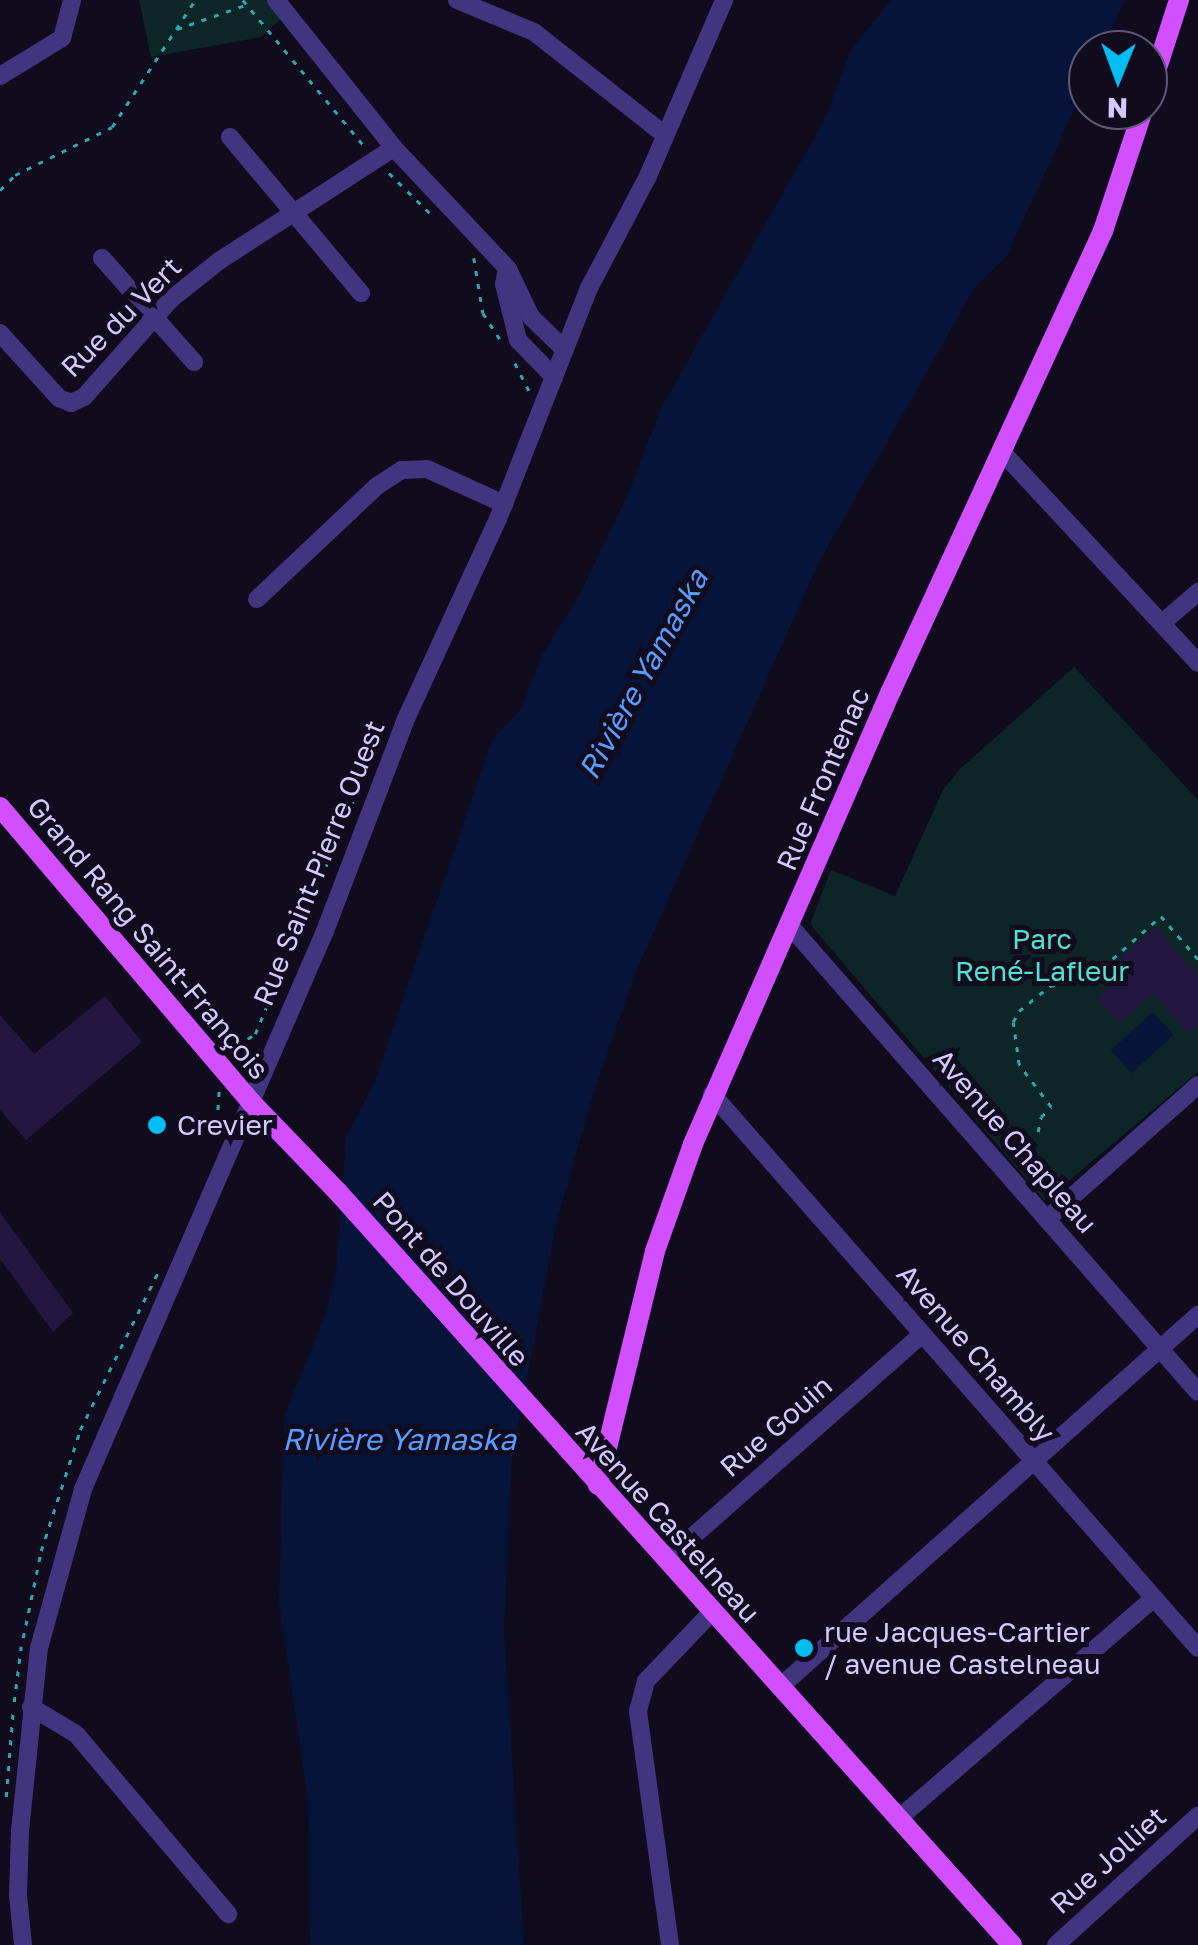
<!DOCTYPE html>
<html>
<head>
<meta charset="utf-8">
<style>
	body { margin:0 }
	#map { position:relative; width:1198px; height:1945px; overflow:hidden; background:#100b1d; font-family:"Golos Text",sans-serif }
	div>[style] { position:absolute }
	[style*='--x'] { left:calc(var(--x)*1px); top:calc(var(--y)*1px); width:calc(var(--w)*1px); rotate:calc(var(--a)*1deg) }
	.green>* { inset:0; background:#0e2527 }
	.water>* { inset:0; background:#07143a; transform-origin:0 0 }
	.building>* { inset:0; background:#24173f }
	.path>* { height:2.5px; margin-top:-1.25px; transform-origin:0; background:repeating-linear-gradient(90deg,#2aa9b1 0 5px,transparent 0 13px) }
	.minor>* { height:18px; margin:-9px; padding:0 9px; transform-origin:9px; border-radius:9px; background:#40357e }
	.major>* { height:20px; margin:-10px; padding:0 10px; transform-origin:10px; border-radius:10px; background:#d24fff }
	.dots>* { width:28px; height:28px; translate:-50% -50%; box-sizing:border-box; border:5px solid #100b1d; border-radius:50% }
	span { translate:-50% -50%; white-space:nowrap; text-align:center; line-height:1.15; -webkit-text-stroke:10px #100b1d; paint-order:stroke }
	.street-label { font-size:28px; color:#d4c8ff }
	.park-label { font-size:28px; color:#52e1ce }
	.poi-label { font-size:28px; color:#d4c8ff }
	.left { translate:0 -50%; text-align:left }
	.water-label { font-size:30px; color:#569dff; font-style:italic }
	.north { position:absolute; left:1068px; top:30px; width:100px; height:100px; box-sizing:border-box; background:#100b1d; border:2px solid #5e5777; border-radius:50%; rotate:181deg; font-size:28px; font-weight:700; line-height:40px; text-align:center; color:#d4c8ff }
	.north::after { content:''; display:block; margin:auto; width:35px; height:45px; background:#00bef3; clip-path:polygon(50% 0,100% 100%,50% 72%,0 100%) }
</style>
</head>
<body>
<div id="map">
	<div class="green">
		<i style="clip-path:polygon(139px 0,267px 0,282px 18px,261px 37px,151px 57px)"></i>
		<i style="clip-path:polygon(1074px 667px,1198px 800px,1198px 1072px,1045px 1201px,810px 924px,831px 870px,895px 896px,943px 790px,959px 770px)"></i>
	</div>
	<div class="water">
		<i style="clip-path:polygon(891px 0,1125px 0,1102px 50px,1088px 50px,1088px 80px,1006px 257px,975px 287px,818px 564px,634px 976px,592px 1098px,556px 1224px,511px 1465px,504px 1632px,524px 1945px,310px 1945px,308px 1798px,279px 1603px,284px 1416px,325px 1316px,336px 1273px,346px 1137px,375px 1081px,492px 740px,521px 709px,542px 655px,579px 596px,628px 494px,661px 408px,825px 119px,851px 50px)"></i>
		<i style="left:1153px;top:1012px;width:31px;height:57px;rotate:48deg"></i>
	</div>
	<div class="building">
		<i style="clip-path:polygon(1155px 927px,1198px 975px,1198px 1024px,1188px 1033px,1153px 994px,1120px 1023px,1097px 998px,1126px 971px,1117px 961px)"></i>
		<i style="clip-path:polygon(105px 996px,142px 1042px,26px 1140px,0 1110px,0 1015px,34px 1054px)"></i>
		<i style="clip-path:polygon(0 1212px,73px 1313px,53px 1332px,0 1259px)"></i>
	</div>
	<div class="path">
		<i style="--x:243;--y:0;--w:190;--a:50.3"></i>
		<i style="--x:177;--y:29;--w:72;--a:-19.4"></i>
		<i style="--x:389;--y:173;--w:63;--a:44.4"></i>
		<i style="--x:0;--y:190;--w:21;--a:-45"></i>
		<i style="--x:15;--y:175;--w:108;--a:-26.3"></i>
		<i style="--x:112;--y:127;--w:152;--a:-56.8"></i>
		<i style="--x:474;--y:258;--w:56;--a:80.7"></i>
		<i style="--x:483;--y:313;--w:31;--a:57"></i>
		<i style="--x:515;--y:363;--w:31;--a:63"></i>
		<i style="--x:233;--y:1055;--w:10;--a:-66"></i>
		<i style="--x:237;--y:1046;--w:22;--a:-34"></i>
		<i style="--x:255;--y:1034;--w:295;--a:-67.1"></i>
		<i style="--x:1038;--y:1132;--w:15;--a:-79"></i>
		<i style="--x:1041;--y:1117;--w:14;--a:-45"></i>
		<i style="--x:1051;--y:1107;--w:53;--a:-127.3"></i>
		<i style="--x:1019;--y:1065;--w:43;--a:-97.9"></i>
		<i style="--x:1013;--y:1022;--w:13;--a:-61"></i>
		<i style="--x:1019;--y:1011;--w:40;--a:-39"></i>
		<i style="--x:1050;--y:986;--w:44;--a:-13.1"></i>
		<i style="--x:1093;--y:976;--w:91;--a:-41.4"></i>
		<i style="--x:1161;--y:916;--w:57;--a:49.3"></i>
		<i style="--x:216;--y:1136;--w:46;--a:-86.3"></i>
		<i style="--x:23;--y:1638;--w:89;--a:-78.3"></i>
		<i style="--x:41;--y:1551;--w:127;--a:-72.1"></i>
		<i style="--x:80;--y:1430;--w:176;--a:-63.7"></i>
		<i style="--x:14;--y:1702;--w:56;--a:-82.9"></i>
		<i style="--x:6;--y:1797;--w:87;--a:-85.4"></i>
	</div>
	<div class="minor">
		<i style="--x:276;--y:0;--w:189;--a:51.4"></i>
		<i style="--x:394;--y:148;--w:166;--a:46.7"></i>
		<i style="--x:508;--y:269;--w:53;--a:64.4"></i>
		<i style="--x:531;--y:317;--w:47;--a:44.1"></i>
		<i style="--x:457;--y:0;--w:83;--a:22.6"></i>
		<i style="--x:534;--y:32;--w:167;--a:38.2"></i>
		<i style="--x:0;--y:76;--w:73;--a:-31.5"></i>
		<i style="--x:62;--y:38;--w:39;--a:-75"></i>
		<i style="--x:230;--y:137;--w:204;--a:50"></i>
		<i style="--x:102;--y:258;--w:139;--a:48.5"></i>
		<i style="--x:506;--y:274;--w:10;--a:101"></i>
		<i style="--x:504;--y:284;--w:58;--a:76"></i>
		<i style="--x:518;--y:340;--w:52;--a:45.8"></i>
		<i style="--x:0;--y:333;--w:88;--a:47.8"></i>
		<i style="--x:59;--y:398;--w:13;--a:23"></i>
		<i style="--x:71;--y:403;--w:14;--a:-25"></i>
		<i style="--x:84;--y:397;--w:130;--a:-48.4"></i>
		<i style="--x:170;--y:300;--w:63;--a:-38.5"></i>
		<i style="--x:219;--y:261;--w:208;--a:-32.9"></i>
		<i style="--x:1004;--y:454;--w:285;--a:47.1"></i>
		<i style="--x:257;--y:599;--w:165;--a:-43.3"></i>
		<i style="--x:377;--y:486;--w:30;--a:-33"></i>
		<i style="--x:402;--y:470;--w:25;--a:-2"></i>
		<i style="--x:427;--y:469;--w:85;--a:24.4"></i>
		<i style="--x:1162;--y:623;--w:48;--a:-40.7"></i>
		<i style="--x:790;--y:926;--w:619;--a:48.8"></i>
		<i style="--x:712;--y:1094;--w:737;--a:48.74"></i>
		<i style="--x:1047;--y:1219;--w:202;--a:-41.6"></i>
		<i style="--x:666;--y:1560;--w:341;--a:-41.4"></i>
		<i style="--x:780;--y:1687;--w:560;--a:-41.67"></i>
		<i style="--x:31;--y:1707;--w:52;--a:31"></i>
		<i style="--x:76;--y:1734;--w:236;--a:49.8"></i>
		<i style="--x:898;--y:1819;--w:338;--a:-40.8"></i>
		<i style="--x:23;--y:1945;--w:50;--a:-95.7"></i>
		<i style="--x:18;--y:1895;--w:64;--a:-88.2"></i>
		<i style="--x:20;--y:1831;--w:184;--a:-84.1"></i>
		<i style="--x:39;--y:1648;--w:165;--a:-74.5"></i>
		<i style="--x:83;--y:1489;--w:608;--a:-66.55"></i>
		<i style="--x:325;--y:931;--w:225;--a:-69.1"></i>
		<i style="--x:405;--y:721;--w:222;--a:-65.3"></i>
		<i style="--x:498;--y:519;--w:248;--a:-68.5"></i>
		<i style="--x:589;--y:288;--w:127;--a:-62.2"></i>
		<i style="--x:648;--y:176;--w:192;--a:-66.6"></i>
		<i style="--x:670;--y:1945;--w:236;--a:-97.8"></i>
		<i style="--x:638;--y:1711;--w:31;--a:-75"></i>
		<i style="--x:646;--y:1681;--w:95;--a:-46.3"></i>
		<i style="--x:1056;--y:1945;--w:192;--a:-42.3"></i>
	</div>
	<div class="major">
		<i style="--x:1148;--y:96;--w:101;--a:-72.1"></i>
		<i style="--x:0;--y:807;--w:387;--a:49.6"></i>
		<i style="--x:251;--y:1102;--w:124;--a:46"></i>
		<i style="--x:337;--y:1191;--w:1012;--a:48.16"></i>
		<i style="--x:598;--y:1485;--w:241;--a:-76.3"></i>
		<i style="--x:655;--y:1251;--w:114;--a:-70.4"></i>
		<i style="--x:693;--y:1144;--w:494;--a:-66.4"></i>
		<i style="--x:891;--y:691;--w:507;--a:-65.26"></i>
		<i style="--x:1103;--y:231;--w:127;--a:-71.7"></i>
	</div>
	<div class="dots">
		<i style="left:157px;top:1125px;background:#00bef3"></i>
		<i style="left:804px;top:1648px;background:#00bef3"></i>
	</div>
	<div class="street-label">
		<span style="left:121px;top:317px;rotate:-45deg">Rue du Vert</span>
		<span style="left:823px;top:779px;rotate:-67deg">Rue Frontenac</span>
		<span style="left:319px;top:863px;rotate:-68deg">Rue Saint-Pierre Ouest</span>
		<span style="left:148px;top:938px;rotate:50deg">Grand Rang Saint-François</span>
		<span style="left:1015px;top:1141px;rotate:49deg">Avenue Chapleau</span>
		<span style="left:451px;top:1279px;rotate:49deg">Pont de Douville</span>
		<span style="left:976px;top:1353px;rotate:49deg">Avenue Chambly</span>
		<span style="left:776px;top:1426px;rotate:-41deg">Rue Gouin</span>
		<span style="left:668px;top:1522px;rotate:48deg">Avenue Castelneau</span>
		<span style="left:1108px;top:1860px;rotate:-42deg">Rue Jolliet</span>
	</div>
	<div class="park-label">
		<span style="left:1042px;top:955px">Parc<br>René-Lafleur</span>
	</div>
	<div class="poi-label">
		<span class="left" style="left:177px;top:1125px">Crevier</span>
		<span class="left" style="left:824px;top:1648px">rue Jacques-Cartier<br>/ avenue Castelneau</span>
	</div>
	<div class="water-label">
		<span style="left:643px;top:674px;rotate:-61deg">Rivière Yamaska</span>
		<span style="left:399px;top:1439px">Rivière Yamaska</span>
	</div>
	<div class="north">N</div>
</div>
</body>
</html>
